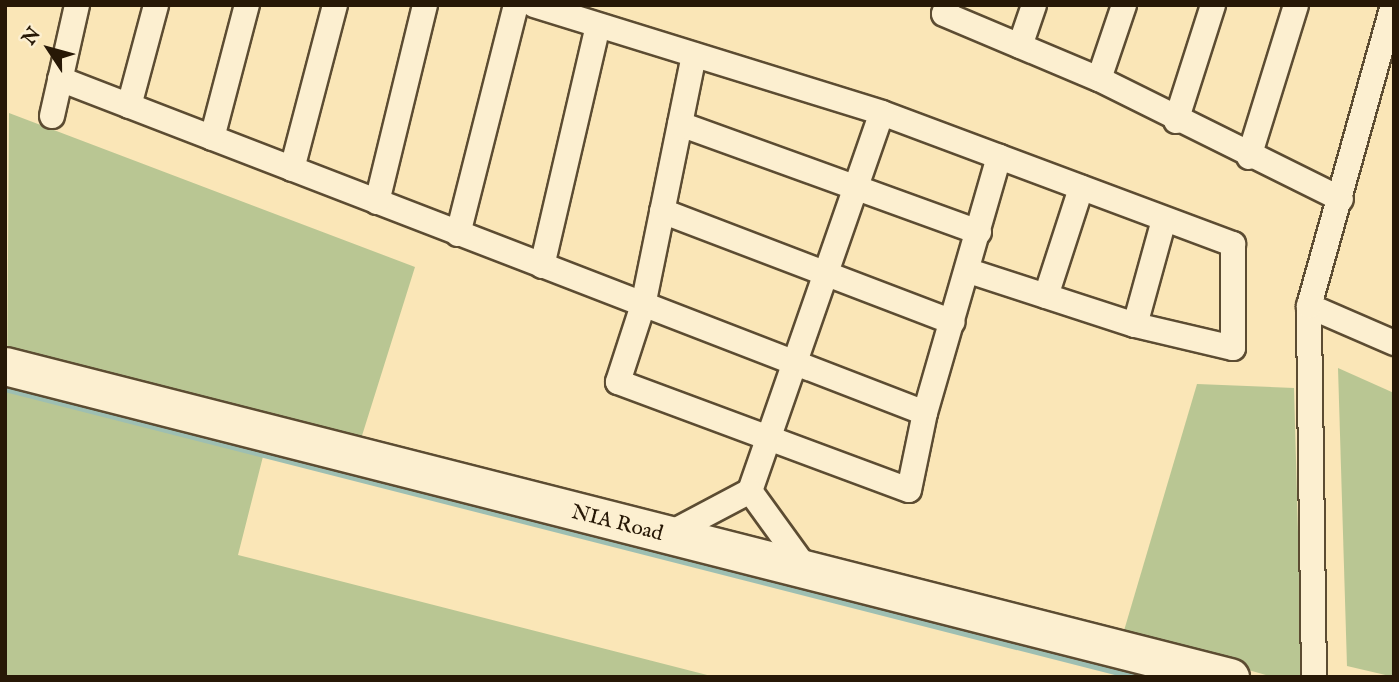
<!DOCTYPE html>
<html>
<head>
<meta charset="utf-8">
<style>
	body { margin:0 }
	#map { position:relative; width:1399px; height:682px; overflow:hidden; background:#fae6b7; font-family:"IM FELL English",serif }
	div>[style] { position:absolute }
	[style*='--x'] { left:calc(var(--x)*1px); top:calc(var(--y)*1px); width:calc(var(--w)*1px); rotate:calc(var(--a)*1deg) }
	.green>* { inset:0; background:#b9c693 }
	.stream>* { height:7px; margin:-3.5px; padding:0 3.5px; transform-origin:3.5px; border-radius:3.5px; background:#9ebfb2 }
	.roads { filter:drop-shadow(2px 0 #5c4c32) drop-shadow(-2px 0 #5c4c32) drop-shadow(0 2px #5c4c32) drop-shadow(0 -2px #5c4c32) }
	.street>* { height:24px; margin:-12px; padding:0 12px; transform-origin:12px; border-radius:12px; background:#fcefd0 }
	.secondary>* { height:37px; margin:-18.5px; padding:0 18.5px; transform-origin:18.5px; border-radius:18.5px; background:#fcefd0 }
	span { translate:-50% -50%; white-space:nowrap; text-align:center; line-height:1.15; -webkit-text-stroke:6px #fcefd0; paint-order:stroke }
	.street-label { font-size:21px; color:#271806 }
	.frame { position:absolute; inset:0; border:7px solid #271806; pointer-events:none }
	.north { position:absolute; left:14px; top:14px; width:70px; height:70px; -webkit-text-stroke:5px #fcefd0; paint-order:stroke; rotate:306deg; font-size:19px; font-weight:700; line-height:28px; text-align:center; color:#271806 }
	.north::after { content:''; display:block; margin:auto; width:24px; height:32px; background:#271806; clip-path:polygon(50% 0,100% 100%,50% 72%,0 100%) }
</style>
</head>
<body>
<div id="map">
	<div class="green">
		<i style="clip-path:polygon(9px 113px,415px 267px,360px 442px,272px 421px,238px 555px,715px 677px,5px 677px)"></i>
		<i style="clip-path:polygon(1338px 368px,1394px 393px,1394px 677px,1347px 666px)"></i>
		<i style="clip-path:polygon(1197px 384px,1294px 388px,1302px 677px,1273px 677px,1123px 634px)"></i>
	</div>
	<div class="stream">
		<i style="--x:5;--y:388;--w:1169;--a:14.31"></i>
	</div>
	<div class="roads">
		<div class="street">
			<i style="--x:534;--y:5;--w:364;--a:17.2"></i>
			<i style="--x:882;--y:113;--w:375;--a:20.5"></i>
			<i style="--x:1233;--y:244;--w:104;--a:90"></i>
			<i style="--x:1233;--y:348;--w:101;--a:-166.8"></i>
			<i style="--x:1135;--y:325;--w:175;--a:-162"></i>
			<i style="--x:947;--y:5;--w:9;--a:108"></i>
			<i style="--x:944;--y:14;--w:168;--a:22.8"></i>
			<i style="--x:1099;--y:79;--w:270;--a:26.4"></i>
			<i style="--x:1020;--y:46;--w:43;--a:-71.1"></i>
			<i style="--x:694;--y:55;--w:255;--a:101.5"></i>
			<i style="--x:643;--y:305;--w:81;--a:108"></i>
			<i style="--x:618;--y:382;--w:310;--a:20.4"></i>
			<i style="--x:909;--y:490;--w:79;--a:-78.3"></i>
			<i style="--x:925;--y:413;--w:267;--a:-73.9"></i>
			<i style="--x:60;--y:79;--w:927;--a:21.11"></i>
			<i style="--x:1099;--y:79;--w:78;--a:-71.3"></i>
			<i style="--x:129;--y:106;--w:105;--a:-75"></i>
			<i style="--x:52;--y:116;--w:114;--a:-77.3"></i>
			<i style="--x:1176;--y:121;--w:122;--a:-72.3"></i>
			<i style="--x:680;--y:124;--w:318;--a:19.9"></i>
			<i style="--x:212;--y:138;--w:138;--a:-75.3"></i>
			<i style="--x:1249;--y:157;--w:159;--a:-72.8"></i>
			<i style="--x:292;--y:169;--w:170;--a:-75.3"></i>
			<i style="--x:377;--y:202;--w:203;--a:-76.3"></i>
			<i style="--x:662;--y:211;--w:311;--a:20.9"></i>
			<i style="--x:458;--y:234;--w:236;--a:-75.8"></i>
			<i style="--x:542;--y:266;--w:247;--a:-76.9"></i>
			<i style="--x:1046;--y:296;--w:114;--a:-72"></i>
			<i style="--x:1309;--y:306;--w:93;--a:23.5"></i>
			<i style="--x:1135;--y:325;--w:109;--a:-74.6"></i>
			<i style="--x:750;--y:491;--w:400;--a:-70.8"></i>
			<i style="--x:665;--y:536;--w:96;--a:-27.9"></i>
			<i style="--x:750;--y:491;--w:99;--a:54.1"></i>
			<i style="--x:1314;--y:677;--w:371;--a:-90.8"></i>
			<i style="--x:1309;--y:306;--w:313;--a:-74.4"></i>
		</div>
		<div class="secondary">
			<i style="--x:5;--y:366;--w:1264;--a:14.25"></i>
		</div>
	</div>
	<div class="street-label">
		<span style="left:617px;top:524px;rotate:14deg">NIA Road</span>
	</div>
	<div class="frame"></div>
	<div class="north">N</div>
</div>
</body>
</html>
